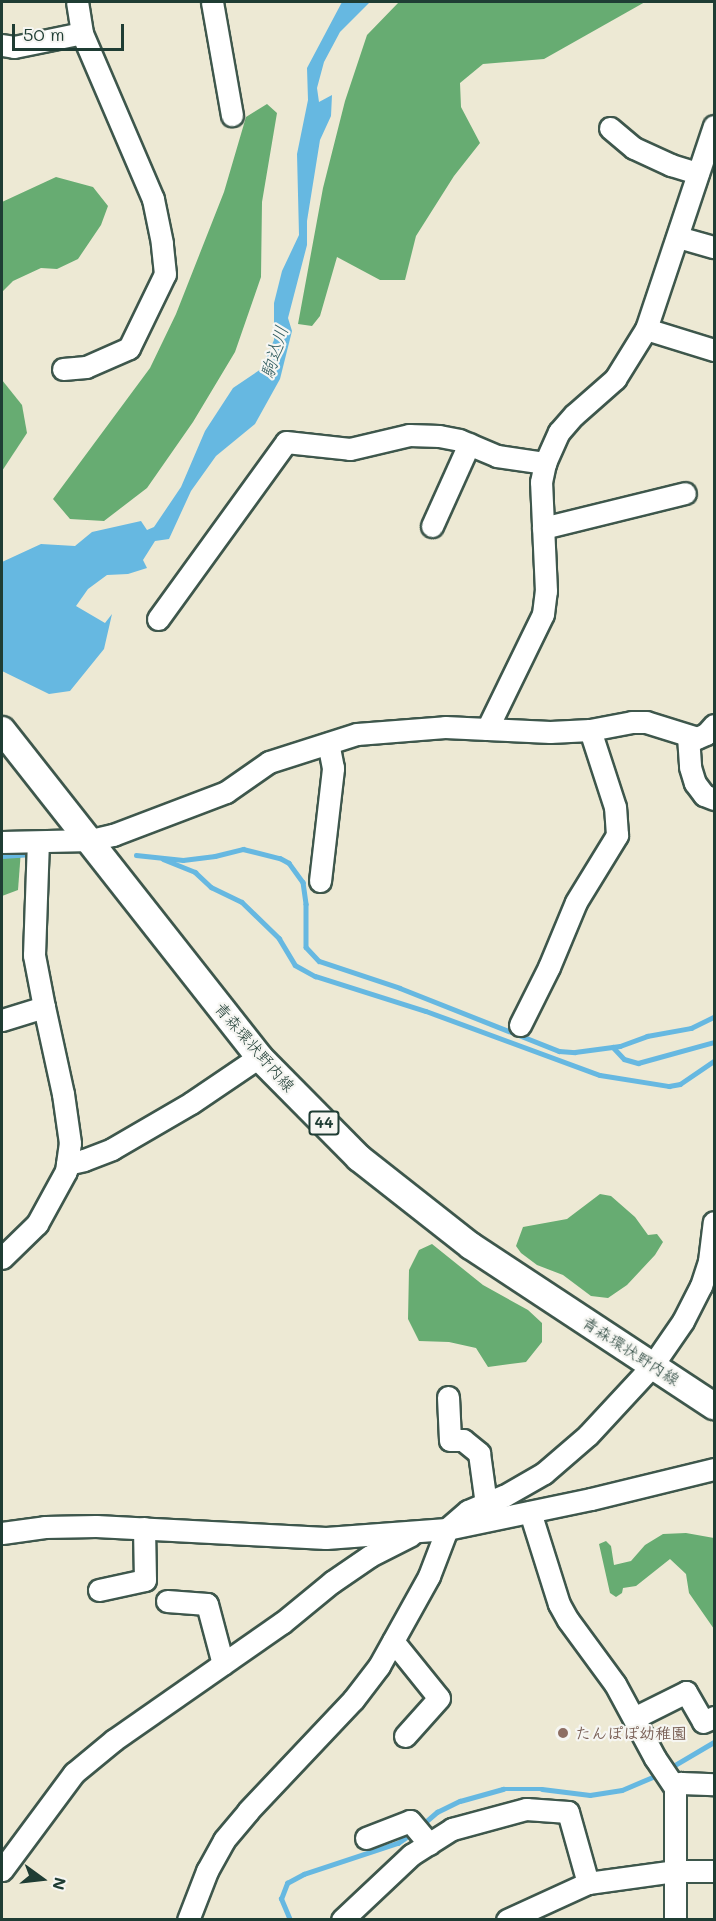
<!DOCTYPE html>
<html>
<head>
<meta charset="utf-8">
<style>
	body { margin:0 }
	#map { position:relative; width:716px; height:1921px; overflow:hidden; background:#ede9d4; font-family:Mali,"Klee One",sans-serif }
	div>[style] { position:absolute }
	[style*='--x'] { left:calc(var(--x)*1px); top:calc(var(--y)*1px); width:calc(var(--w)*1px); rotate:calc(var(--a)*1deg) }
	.forest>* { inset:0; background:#67ac72 }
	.water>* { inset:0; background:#66b8e1 }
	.stream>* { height:4.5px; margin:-2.25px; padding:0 2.25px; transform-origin:2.25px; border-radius:2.25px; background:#66b8e1 }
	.roads { filter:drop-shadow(2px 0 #3e574c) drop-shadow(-2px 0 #3e574c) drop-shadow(0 2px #3e574c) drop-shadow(0 -2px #3e574c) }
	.minor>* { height:21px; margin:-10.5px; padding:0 10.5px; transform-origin:10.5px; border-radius:10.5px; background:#fff }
	.major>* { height:26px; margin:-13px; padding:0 13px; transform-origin:13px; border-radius:13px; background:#fff }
	.dots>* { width:16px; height:16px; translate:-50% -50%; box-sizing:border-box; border:3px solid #f6f6f2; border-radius:50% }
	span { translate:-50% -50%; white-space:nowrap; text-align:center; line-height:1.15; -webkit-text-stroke:4.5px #f6f6f2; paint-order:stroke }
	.shield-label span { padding:2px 4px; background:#f6f6f2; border:2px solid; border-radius:4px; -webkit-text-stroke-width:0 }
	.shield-label { font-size:15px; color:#1f3d34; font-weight:700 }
	.street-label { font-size:16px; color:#1f3d34 }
	.education-label { font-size:16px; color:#785e54; font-weight:700 }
	.left { translate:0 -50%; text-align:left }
	.water-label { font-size:18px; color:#315c5f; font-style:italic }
	.frame { position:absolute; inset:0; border:3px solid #1f3d34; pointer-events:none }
	.north { position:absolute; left:12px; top:1849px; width:60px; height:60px; -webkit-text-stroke:4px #f6f6f2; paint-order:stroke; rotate:105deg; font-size:16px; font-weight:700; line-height:24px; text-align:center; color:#1f3d34 }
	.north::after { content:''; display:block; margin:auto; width:21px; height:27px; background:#1f3d34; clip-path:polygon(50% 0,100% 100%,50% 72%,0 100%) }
	.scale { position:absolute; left:12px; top:24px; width:112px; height:27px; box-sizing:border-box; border:3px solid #1f3d34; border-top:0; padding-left:8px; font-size:18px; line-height:21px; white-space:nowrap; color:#1f3d34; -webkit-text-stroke:4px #f6f6f2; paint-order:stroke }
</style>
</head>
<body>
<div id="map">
	<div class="forest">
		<i style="clip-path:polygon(399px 2px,645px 2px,544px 59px,483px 64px,460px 83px,461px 107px,480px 143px,454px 176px,416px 236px,405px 280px,380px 280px,337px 257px,320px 316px,312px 326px,298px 324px,323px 188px,345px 101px,367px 35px)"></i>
		<i style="clip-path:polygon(267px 104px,277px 113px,262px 202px,261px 277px,235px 352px,193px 422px,147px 488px,104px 521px,70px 519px,53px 499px,150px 368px,176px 314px,224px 192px,246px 117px)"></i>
		<i style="clip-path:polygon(56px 177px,93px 187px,108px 206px,101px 225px,78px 259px,57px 269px,41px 268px,13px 281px,2px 292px,2px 202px)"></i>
		<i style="clip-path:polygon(2px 380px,22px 405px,27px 433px,2px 471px)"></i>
		<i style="clip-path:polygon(2px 850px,21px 850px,18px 890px,2px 896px)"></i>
		<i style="clip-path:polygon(600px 1194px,611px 1196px,635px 1217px,648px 1235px,657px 1234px,663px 1242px,655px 1255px,627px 1285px,608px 1298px,591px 1296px,563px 1275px,537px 1265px,521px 1253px,516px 1246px,523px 1227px,567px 1219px)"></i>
		<i style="clip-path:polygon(432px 1244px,483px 1285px,528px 1310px,542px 1323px,542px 1342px,526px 1362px,488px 1367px,476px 1348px,449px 1342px,419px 1341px,408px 1319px,409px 1270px,419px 1250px)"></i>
		<i style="clip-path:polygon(686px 1533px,714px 1538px,714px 1629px,689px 1593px,686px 1574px,670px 1559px,636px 1586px,623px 1588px,622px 1593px,616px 1597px,610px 1593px,599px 1544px,606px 1541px,611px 1546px,614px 1565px,631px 1561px,645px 1545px,663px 1534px)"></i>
	</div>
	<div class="water">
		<i style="clip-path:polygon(342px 2px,370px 2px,340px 32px,324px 62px,317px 88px,319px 102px,332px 95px,331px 116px,320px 140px,307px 221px,307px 245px,288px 318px,292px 331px,280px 379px,255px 424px,216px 456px,191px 491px,169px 539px,155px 541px,143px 560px,147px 568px,128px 574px,107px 575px,88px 589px,76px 606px,105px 623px,112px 614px,104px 649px,70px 691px,49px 694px,2px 671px,2px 562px,41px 544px,75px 546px,92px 532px,141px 521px,147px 530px,154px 527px,181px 487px,205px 431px,233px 388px,261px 369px,274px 340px,274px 303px,282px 271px,299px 235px,297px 154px,308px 100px,307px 68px)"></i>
	</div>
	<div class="stream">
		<i style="--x:136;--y:855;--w:47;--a:6.1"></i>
		<i style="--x:183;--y:860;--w:32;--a:-7"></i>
		<i style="--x:215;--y:856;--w:29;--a:-14"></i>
		<i style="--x:243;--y:849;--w:38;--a:14"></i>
		<i style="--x:280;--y:858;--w:10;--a:29"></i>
		<i style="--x:289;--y:863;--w:24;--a:54"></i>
		<i style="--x:303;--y:882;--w:22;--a:82"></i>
		<i style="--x:306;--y:904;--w:43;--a:90"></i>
		<i style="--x:306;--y:947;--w:19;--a:47"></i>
		<i style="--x:319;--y:961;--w:85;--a:18.4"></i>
		<i style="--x:400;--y:988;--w:171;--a:21.6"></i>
		<i style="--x:559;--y:1051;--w:16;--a:4"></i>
		<i style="--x:575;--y:1052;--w:45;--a:-7.6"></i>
		<i style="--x:620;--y:1046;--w:29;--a:-20"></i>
		<i style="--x:647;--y:1036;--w:45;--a:-10.3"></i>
		<i style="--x:691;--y:1028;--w:25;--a:-26"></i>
		<i style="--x:2;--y:856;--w:26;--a:-4"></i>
		<i style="--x:163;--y:859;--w:35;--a:22"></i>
		<i style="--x:195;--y:872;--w:22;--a:43"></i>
		<i style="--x:211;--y:887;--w:34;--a:26"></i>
		<i style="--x:242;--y:902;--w:52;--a:44.2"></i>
		<i style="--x:279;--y:938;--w:31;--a:59"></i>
		<i style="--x:295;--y:965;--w:23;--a:29"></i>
		<i style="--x:315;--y:976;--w:116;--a:17.5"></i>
		<i style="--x:426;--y:1011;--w:185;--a:20.2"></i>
		<i style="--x:600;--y:1075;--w:70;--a:9.1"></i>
		<i style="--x:669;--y:1086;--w:11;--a:-10"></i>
		<i style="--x:680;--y:1084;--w:41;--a:-34.1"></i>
		<i style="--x:613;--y:1047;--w:16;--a:47"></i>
		<i style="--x:624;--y:1059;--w:15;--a:16"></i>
		<i style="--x:638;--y:1063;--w:79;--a:-15.4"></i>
		<i style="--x:670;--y:1768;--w:51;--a:-30.6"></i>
		<i style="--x:422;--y:1825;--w:20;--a:-41"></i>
		<i style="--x:437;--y:1812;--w:25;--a:-26"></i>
		<i style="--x:460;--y:1801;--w:45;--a:-15.6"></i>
		<i style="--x:503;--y:1789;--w:39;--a:0"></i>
		<i style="--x:542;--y:1789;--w:48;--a:7.1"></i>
		<i style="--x:590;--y:1795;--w:32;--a:-9"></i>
		<i style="--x:622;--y:1790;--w:38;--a:-23"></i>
		<i style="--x:290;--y:1920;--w:23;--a:-113"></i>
		<i style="--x:281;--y:1899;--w:17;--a:-69"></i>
		<i style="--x:287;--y:1883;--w:19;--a:-28"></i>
		<i style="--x:304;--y:1874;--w:99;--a:-18.3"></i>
		<i style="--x:398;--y:1843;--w:19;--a:-35"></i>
	</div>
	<div class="roads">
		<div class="minor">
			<i style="--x:212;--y:2;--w:115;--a:80"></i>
			<i style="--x:2;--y:45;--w:12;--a:9"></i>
			<i style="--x:14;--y:47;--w:69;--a:-11.6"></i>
			<i style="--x:610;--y:128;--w:31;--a:40"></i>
			<i style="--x:634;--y:148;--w:41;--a:24.7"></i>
			<i style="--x:671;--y:165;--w:28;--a:17"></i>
			<i style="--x:678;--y:237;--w:37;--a:16"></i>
			<i style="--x:646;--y:329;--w:71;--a:17.2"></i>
			<i style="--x:63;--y:369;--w:23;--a:-5"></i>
			<i style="--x:86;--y:367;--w:47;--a:-23.8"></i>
			<i style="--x:129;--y:348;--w:82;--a:-64.1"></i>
			<i style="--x:165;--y:274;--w:31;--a:-96"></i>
			<i style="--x:162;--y:243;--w:45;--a:-101.6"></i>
			<i style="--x:153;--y:199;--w:181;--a:-113.2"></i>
			<i style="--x:82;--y:33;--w:31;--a:-99"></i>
			<i style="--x:432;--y:526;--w:90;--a:-65.7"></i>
			<i style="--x:543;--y:528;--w:146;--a:-13.8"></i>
			<i style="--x:158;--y:619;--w:218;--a:-54.1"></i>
			<i style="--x:286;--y:442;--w:64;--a:6.2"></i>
			<i style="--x:350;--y:449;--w:61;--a:-13.3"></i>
			<i style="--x:409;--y:435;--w:30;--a:2"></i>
			<i style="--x:439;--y:436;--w:20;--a:11"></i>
			<i style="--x:459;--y:440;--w:41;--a:22.8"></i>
			<i style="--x:497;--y:456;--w:49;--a:8.3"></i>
			<i style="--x:487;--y:729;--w:128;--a:-64"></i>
			<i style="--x:543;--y:614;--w:23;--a:-83"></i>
			<i style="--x:546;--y:591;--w:109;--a:-92.6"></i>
			<i style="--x:541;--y:482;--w:19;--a:-78"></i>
			<i style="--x:545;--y:463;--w:34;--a:-66"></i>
			<i style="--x:559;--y:432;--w:23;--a:-49"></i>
			<i style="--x:574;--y:415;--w:55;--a:-41.3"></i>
			<i style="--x:615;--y:379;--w:59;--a:-58.2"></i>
			<i style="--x:646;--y:329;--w:214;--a:-71.5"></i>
			<i style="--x:688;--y:736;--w:31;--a:86"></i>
			<i style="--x:690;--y:767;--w:17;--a:73"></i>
			<i style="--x:695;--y:783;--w:15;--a:53"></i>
			<i style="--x:704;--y:795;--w:11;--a:22"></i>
			<i style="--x:2;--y:842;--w:89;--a:-1.3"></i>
			<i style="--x:91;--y:840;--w:23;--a:-13"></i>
			<i style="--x:113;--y:835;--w:121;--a:-20.8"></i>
			<i style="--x:226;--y:792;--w:52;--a:-34.9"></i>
			<i style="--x:269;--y:762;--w:92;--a:-17.7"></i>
			<i style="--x:357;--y:734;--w:88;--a:-4.5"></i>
			<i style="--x:445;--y:727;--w:105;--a:2.7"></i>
			<i style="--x:550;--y:732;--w:40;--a:-2.9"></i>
			<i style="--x:590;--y:730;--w:43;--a:-10.8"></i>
			<i style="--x:632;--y:722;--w:14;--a:0"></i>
			<i style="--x:646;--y:722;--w:53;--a:17.4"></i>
			<i style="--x:697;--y:738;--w:10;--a:-24"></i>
			<i style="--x:706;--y:734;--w:12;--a:-48"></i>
			<i style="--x:320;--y:881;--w:114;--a:-83.4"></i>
			<i style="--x:333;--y:768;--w:25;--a:-101"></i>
			<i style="--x:2;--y:1020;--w:44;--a:-17.2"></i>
			<i style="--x:44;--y:1007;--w:53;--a:-100.9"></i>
			<i style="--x:34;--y:955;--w:113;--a:-88"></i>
			<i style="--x:520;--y:1025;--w:65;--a:-63.4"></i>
			<i style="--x:549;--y:967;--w:70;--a:-67.4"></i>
			<i style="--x:576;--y:902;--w:79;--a:-58.5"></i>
			<i style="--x:617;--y:835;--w:28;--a:-94"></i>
			<i style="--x:615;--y:807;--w:81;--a:-108"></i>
			<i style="--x:67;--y:1164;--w:17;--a:-13"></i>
			<i style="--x:84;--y:1160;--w:30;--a:-21"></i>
			<i style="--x:112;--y:1149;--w:91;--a:-30.2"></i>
			<i style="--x:191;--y:1103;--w:82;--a:-34.1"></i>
			<i style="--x:2;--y:1258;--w:49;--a:-44.2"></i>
			<i style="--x:37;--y:1224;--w:60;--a:-61.3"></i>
			<i style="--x:66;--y:1171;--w:28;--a:-82"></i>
			<i style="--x:70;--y:1143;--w:49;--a:-98.1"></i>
			<i style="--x:63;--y:1094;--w:89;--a:-102.3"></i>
			<i style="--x:448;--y:1397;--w:43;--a:87.3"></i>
			<i style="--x:450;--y:1440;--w:13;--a:0"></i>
			<i style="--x:463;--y:1440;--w:21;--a:39"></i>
			<i style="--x:479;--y:1453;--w:51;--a:82.2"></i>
			<i style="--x:530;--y:1512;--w:96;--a:72.5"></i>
			<i style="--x:559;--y:1604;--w:18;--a:61"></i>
			<i style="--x:568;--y:1620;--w:79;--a:53.7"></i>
			<i style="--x:615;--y:1684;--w:84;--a:61.6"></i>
			<i style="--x:655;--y:1758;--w:36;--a:56"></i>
			<i style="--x:2;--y:1533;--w:43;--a:-7.9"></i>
			<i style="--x:45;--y:1527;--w:51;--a:-1.1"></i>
			<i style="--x:96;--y:1526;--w:230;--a:3"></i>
			<i style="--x:326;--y:1538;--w:121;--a:-4.3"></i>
			<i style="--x:447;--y:1529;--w:147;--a:-11.8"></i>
			<i style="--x:591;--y:1499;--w:127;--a:-13.7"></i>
			<i style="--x:99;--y:1590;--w:47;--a:-12.3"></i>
			<i style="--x:145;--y:1580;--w:52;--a:-91.1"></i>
			<i style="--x:167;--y:1601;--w:40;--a:4.3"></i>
			<i style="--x:207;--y:1604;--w:62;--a:75.1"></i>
			<i style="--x:393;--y:1641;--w:73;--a:51.1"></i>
			<i style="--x:439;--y:1698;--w:51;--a:131.8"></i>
			<i style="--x:634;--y:1718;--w:58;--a:-26.6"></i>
			<i style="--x:686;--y:1692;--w:34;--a:60"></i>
			<i style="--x:703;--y:1722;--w:12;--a:-24"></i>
			<i style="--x:366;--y:1838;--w:47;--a:-21.1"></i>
			<i style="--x:410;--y:1821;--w:30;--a:50"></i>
			<i style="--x:2;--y:1870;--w:121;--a:-53.4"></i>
			<i style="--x:74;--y:1773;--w:52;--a:-39.5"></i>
			<i style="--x:114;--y:1740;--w:205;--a:-34.9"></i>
			<i style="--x:282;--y:1623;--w:65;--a:-39.4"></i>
			<i style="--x:332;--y:1582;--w:46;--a:-34.4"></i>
			<i style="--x:370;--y:1556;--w:46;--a:-27.1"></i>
			<i style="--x:188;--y:1920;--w:53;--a:-68.8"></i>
			<i style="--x:207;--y:1871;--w:35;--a:-61"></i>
			<i style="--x:224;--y:1840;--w:38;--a:-50"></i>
			<i style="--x:248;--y:1811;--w:153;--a:-46.6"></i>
			<i style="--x:353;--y:1700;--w:43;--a:-52.6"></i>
			<i style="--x:379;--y:1666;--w:103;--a:-60.9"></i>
			<i style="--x:429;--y:1576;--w:50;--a:-69"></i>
			<i style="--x:447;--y:1529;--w:28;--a:-41"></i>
			<i style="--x:468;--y:1511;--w:39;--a:-23"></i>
			<i style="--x:504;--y:1496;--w:46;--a:-29.9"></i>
			<i style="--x:544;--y:1473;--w:58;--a:-40.8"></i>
			<i style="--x:588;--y:1435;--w:94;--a:-47.2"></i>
			<i style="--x:652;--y:1366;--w:55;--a:-55.4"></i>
			<i style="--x:683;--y:1321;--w:39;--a:-63"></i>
			<i style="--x:701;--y:1286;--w:26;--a:-72"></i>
			<i style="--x:709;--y:1261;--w:39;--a:-83"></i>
			<i style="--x:342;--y:1920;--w:95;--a:-43.3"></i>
			<i style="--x:411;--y:1855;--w:49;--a:-32.4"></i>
			<i style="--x:452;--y:1829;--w:77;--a:-15.1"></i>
			<i style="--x:526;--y:1809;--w:42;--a:4.1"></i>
			<i style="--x:568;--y:1812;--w:74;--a:74.3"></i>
			<i style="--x:507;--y:1920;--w:89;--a:-24.6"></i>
			<i style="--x:588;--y:1883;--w:87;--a:-7.9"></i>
			<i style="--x:674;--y:1871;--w:40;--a:0"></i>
			<i style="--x:675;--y:1920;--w:132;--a:-90"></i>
			<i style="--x:675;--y:1788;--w:8;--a:-40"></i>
			<i style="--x:681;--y:1783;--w:33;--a:2"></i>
		</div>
		<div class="major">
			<i style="--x:2;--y:730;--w:416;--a:51.8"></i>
			<i style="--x:259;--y:1057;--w:142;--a:45.3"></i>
			<i style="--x:359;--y:1158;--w:142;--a:38.2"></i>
			<i style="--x:471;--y:1246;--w:291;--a:33.4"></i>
		</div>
	</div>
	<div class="dots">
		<i style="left:563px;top:1733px;background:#8d6e63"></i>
	</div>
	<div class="shield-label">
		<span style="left:324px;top:1123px">44</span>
	</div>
	<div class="street-label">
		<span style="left:255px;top:1047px;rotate:49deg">青森環状野内線</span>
		<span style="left:631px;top:1351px;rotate:33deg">青森環状野内線</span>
	</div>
	<div class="education-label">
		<span class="left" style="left:575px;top:1733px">たんぽぽ幼稚園</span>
	</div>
	<div class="water-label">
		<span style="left:274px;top:352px;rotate:-73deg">駒込川</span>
	</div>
	<div class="frame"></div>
	<div class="north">N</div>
	<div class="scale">50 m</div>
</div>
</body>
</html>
